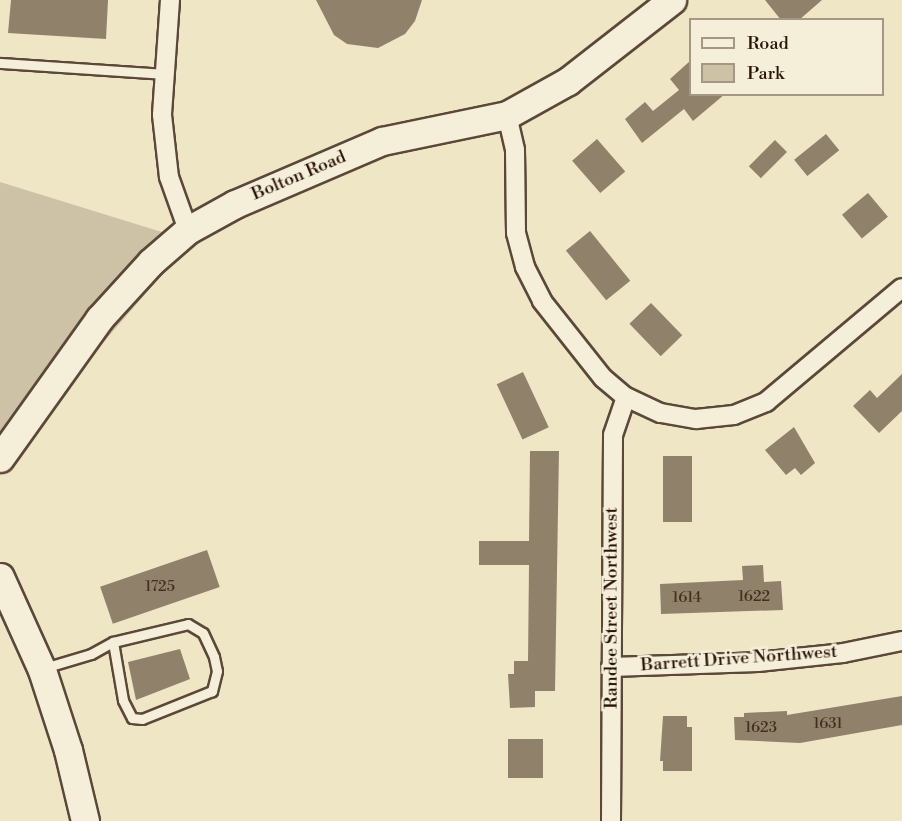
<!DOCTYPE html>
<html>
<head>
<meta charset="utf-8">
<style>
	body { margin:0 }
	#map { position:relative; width:902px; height:821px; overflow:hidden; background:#efe6c6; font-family:"Libre Bodoni",serif }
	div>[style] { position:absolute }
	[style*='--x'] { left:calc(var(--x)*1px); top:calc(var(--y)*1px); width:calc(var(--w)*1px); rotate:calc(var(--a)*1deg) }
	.green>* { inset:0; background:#cec2a6 }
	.building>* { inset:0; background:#90816b; transform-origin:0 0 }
	.roads { filter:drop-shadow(2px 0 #5b4838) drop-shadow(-2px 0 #5b4838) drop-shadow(0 2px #5b4838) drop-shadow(0 -2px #5b4838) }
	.lane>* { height:9px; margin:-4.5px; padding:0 4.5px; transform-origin:4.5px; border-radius:4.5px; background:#f5efda }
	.street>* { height:18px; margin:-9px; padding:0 9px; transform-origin:9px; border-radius:9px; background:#f5efda }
	.secondary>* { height:27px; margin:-13.5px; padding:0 13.5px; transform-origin:13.5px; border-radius:13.5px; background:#f5efda }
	span { translate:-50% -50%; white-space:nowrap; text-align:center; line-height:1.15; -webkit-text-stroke:5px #f5efda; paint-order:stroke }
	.number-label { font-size:15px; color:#442e21 }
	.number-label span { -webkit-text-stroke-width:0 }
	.street-label { font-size:18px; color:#2a1308 }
	.legend { position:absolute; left:689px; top:18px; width:195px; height:78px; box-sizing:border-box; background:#f5efda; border:2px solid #a49786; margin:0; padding:8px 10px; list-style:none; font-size:18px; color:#2a1308 }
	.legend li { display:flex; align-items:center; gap:12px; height:30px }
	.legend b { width:30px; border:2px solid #a49786 }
</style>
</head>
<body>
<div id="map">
	<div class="green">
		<i style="clip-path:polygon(0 182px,191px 241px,0 462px)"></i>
	</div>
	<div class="building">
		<i style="clip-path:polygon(11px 0,108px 0,106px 39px,8px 33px)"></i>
		<i style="clip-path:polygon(316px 0,422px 0,415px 21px,405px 34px,378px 48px,347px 44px,334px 35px)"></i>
		<i style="clip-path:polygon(765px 0,822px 0,799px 20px,781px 20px)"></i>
		<i style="clip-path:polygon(690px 61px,690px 94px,725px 94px,693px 121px,684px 109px,642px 143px,625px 119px,645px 102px,653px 111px,679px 90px,670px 79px)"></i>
		<i style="left:826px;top:134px;width:21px;height:41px;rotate:51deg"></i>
		<i style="left:597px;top:139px;width:43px;height:33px;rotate:49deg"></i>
		<i style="left:775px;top:140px;width:17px;height:37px;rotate:45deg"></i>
		<i style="left:868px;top:193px;width:31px;height:34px;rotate:50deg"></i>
		<i style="left:590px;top:231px;width:64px;height:31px;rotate:51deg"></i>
		<i style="left:651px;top:303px;width:45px;height:30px;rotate:46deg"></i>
		<i style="left:523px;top:372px;width:61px;height:29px;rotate:65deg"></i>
		<i style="clip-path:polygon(902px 374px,902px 411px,879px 433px,853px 406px,870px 390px,877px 398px)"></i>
		<i style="clip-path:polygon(794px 427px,815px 463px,801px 475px,795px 468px,786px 475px,765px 450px)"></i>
		<i style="clip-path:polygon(530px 451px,559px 451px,555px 691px,535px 691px,535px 707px,510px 708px,508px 674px,514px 674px,514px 661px,528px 661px,529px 565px,479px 565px,479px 541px,529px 541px)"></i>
		<i style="left:663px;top:456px;width:29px;height:66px"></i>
		<i style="left:207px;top:550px;width:39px;height:113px;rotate:71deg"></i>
		<i style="clip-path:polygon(763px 565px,764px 582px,781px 581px,783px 610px,661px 614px,660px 584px,743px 580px,742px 566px)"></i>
		<i style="clip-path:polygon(180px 649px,190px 679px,136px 700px,128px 662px)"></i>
		<i style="clip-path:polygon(902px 696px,902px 725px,800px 743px,735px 740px,734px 717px,744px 717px,744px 713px,787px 711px,787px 715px)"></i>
		<i style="clip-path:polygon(663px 716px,687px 716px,687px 727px,692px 727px,692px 771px,663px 771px,663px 761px,660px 761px)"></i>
		<i style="left:508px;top:739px;width:35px;height:39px"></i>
	</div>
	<div class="roads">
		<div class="lane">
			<i style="--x:0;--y:63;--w:165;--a:3.8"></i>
			<i style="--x:44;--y:668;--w:49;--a:-16.6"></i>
			<i style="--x:91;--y:654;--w:25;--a:-29"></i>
			<i style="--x:113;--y:642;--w:77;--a:-13.5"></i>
			<i style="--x:188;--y:624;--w:17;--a:31"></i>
			<i style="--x:203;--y:633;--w:26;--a:65"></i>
			<i style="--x:214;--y:657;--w:14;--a:78"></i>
			<i style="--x:217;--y:671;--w:21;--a:104"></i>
			<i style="--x:212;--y:691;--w:75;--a:158.2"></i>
			<i style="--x:142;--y:719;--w:10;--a:-174"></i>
			<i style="--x:132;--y:718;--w:20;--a:-117"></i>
			<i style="--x:123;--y:700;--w:59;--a:-99.8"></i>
		</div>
		<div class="street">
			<i style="--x:170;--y:0;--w:115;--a:94"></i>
			<i style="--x:162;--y:115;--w:62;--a:83.6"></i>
			<i style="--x:169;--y:177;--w:56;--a:70.3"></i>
			<i style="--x:507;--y:115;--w:36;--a:77"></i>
			<i style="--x:515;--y:150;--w:83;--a:89.3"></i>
			<i style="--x:516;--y:233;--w:35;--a:75"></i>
			<i style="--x:525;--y:267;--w:38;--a:63"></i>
			<i style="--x:542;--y:301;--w:98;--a:51.6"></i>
			<i style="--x:603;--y:378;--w:30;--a:40"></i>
			<i style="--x:626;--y:397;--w:38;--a:25"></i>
			<i style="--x:661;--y:413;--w:36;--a:10"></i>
			<i style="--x:696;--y:419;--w:38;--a:-6"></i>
			<i style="--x:734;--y:415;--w:35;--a:-22"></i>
			<i style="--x:766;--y:402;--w:177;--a:-40"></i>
			<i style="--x:611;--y:667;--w:147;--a:-1.9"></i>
			<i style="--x:758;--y:662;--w:85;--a:-6"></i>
			<i style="--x:843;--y:653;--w:60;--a:-11.5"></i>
			<i style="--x:611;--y:821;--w:386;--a:-89.7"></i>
			<i style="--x:613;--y:435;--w:40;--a:-71.1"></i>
		</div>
		<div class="secondary">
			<i style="--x:0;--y:458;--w:171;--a:-54.5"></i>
			<i style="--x:99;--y:319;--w:77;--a:-47.6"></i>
			<i style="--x:151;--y:262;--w:49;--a:-40.9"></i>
			<i style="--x:188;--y:230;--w:54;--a:-29"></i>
			<i style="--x:235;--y:204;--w:160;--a:-23.2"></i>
			<i style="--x:382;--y:141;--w:128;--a:-11.7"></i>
			<i style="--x:507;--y:115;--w:70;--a:-29.1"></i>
			<i style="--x:568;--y:81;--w:132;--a:-37.9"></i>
			<i style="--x:0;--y:577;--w:102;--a:65.7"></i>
			<i style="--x:42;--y:670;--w:84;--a:72"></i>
			<i style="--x:68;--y:750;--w:73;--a:76.5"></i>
		</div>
	</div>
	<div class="number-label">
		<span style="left:160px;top:587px">1725</span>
		<span style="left:754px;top:597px">1622</span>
		<span style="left:687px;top:598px">1614</span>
		<span style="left:828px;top:724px">1631</span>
		<span style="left:761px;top:728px">1623</span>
	</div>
	<div class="street-label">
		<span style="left:299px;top:176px;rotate:-23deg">Bolton Road</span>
		<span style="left:612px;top:608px;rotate:-90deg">Randee Street Northwest</span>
		<span style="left:739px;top:659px;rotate:-4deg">Barrett Drive Northwest</span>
	</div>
	<ul class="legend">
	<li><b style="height:8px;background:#f5efda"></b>Road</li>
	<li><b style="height:16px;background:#cec2a6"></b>Park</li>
	</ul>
</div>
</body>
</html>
